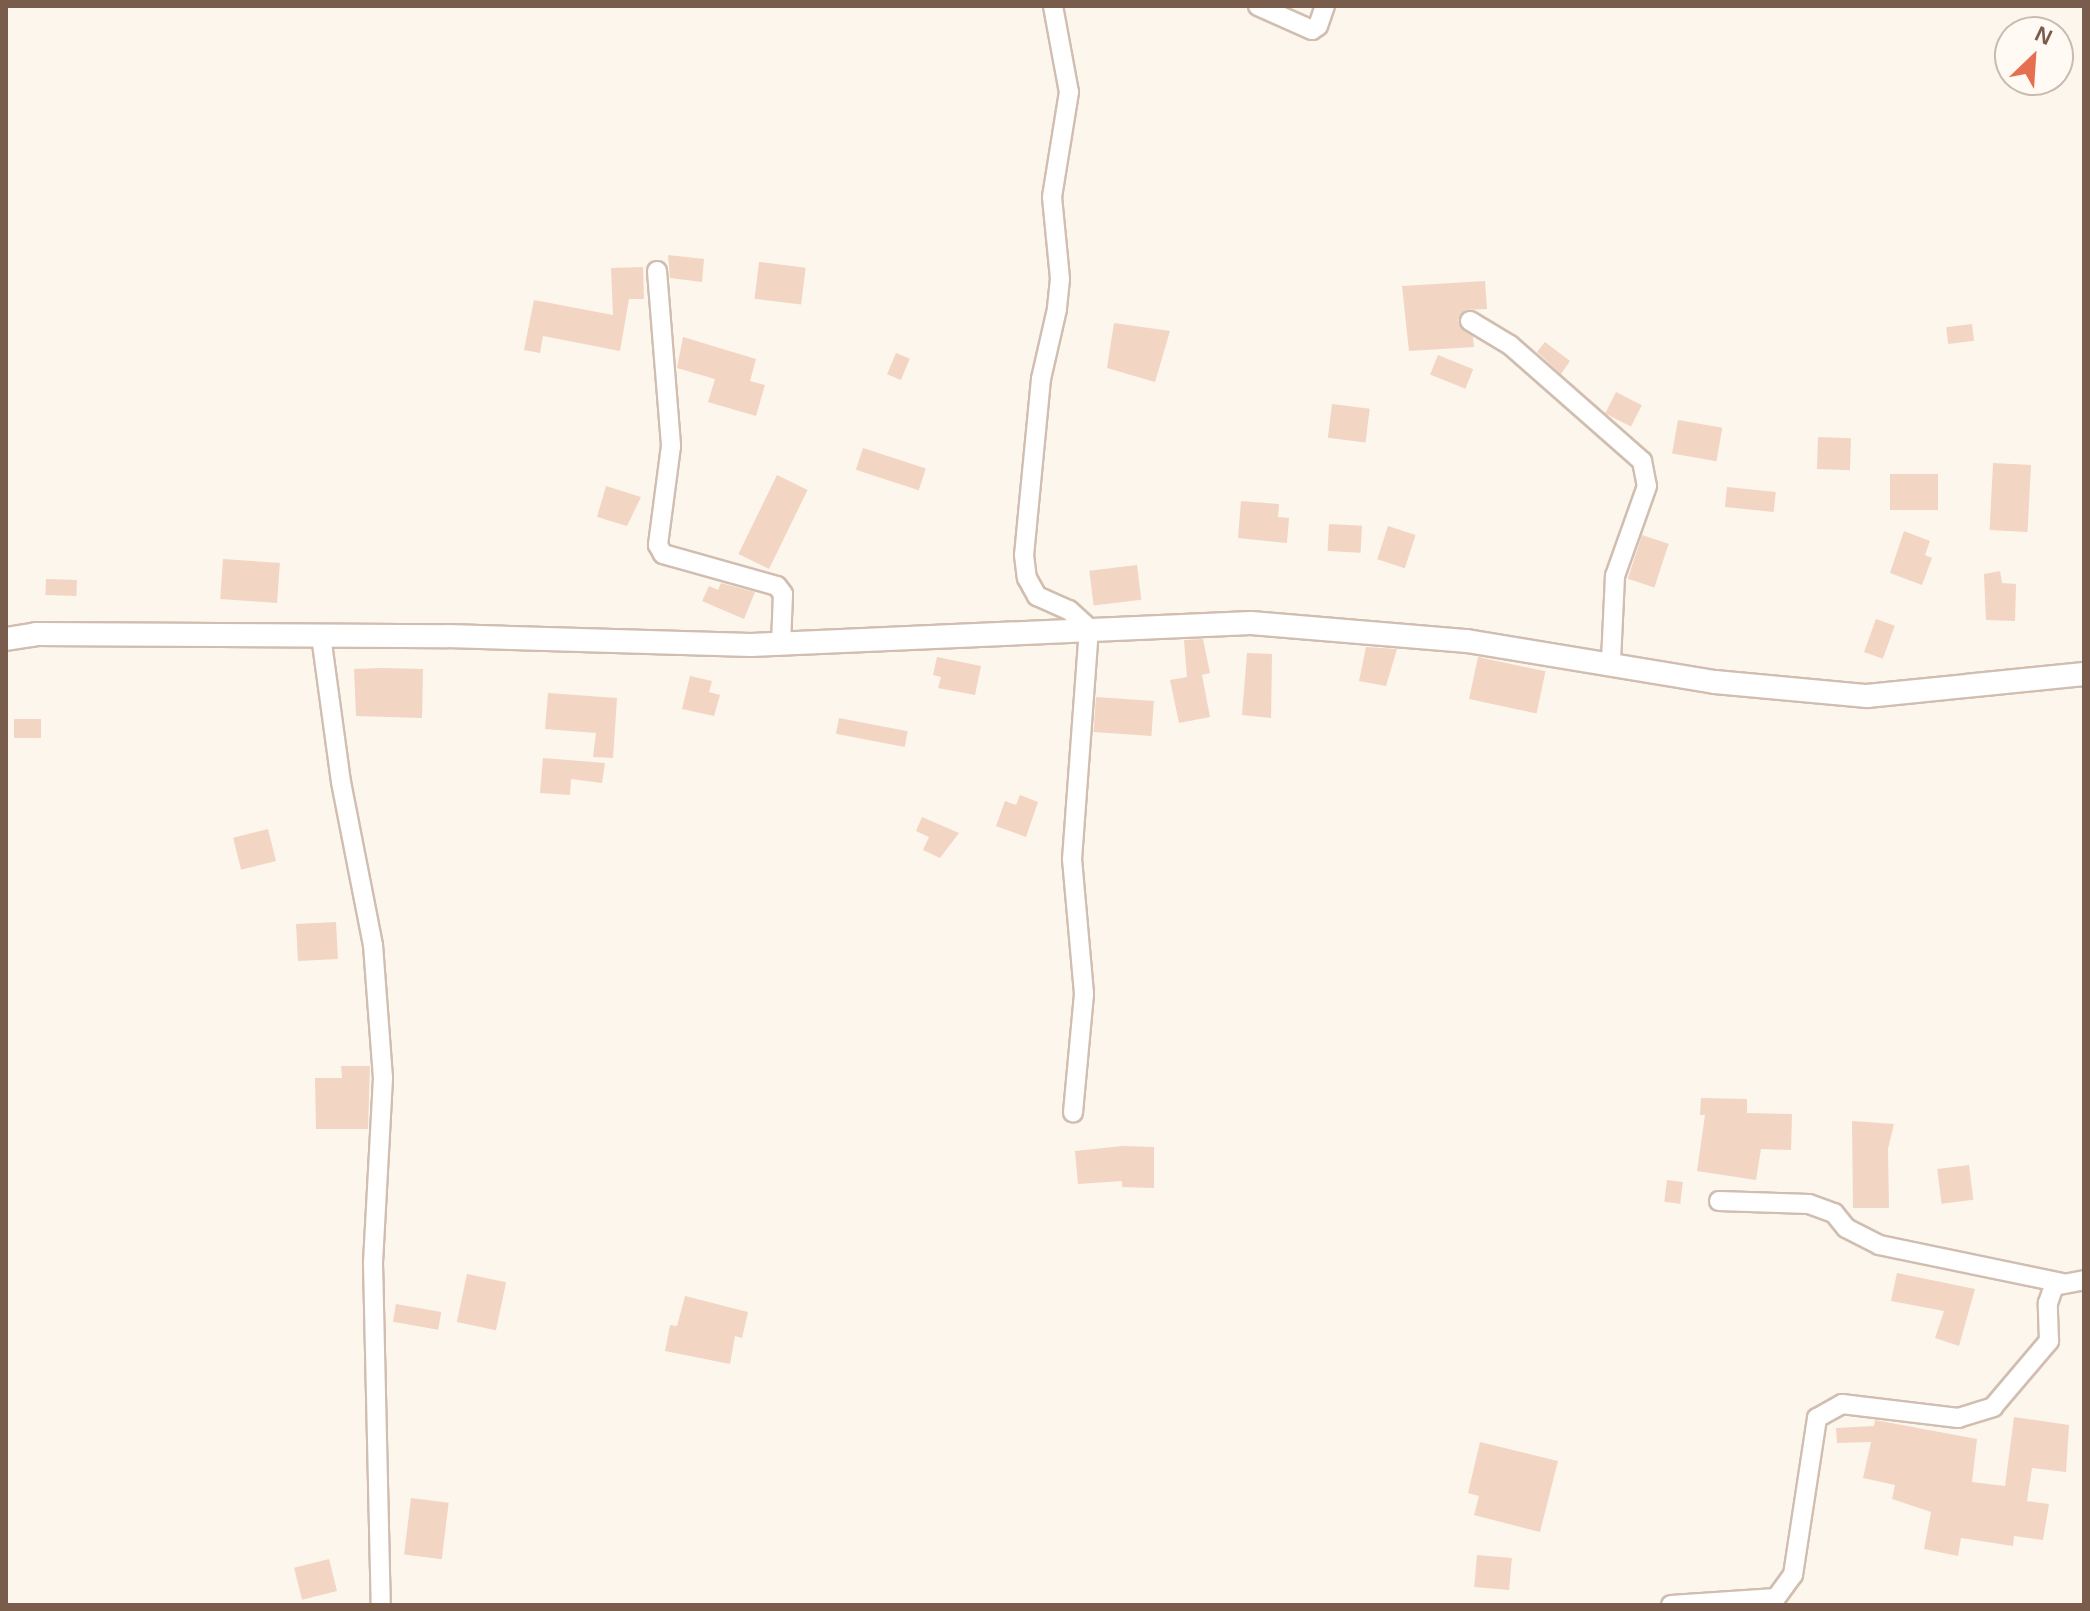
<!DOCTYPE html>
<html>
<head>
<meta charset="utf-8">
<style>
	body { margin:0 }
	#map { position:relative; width:2090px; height:1611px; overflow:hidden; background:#fdf6ec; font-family:Helvetica,sans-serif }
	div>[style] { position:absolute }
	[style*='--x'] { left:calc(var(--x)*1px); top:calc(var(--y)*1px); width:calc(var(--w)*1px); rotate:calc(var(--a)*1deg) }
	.building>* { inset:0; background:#f3d5c3; transform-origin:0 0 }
	.roads { filter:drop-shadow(2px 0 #d1beb0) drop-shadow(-2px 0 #d1beb0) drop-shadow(0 2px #d1beb0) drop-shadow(0 -2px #d1beb0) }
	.minor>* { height:18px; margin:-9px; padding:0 9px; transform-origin:9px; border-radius:9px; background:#fff }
	.tertiary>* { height:22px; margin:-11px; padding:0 11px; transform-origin:11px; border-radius:11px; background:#fff }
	span { translate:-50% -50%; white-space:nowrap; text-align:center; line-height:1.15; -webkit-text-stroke:7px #fffaf3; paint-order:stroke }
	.frame { position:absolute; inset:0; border:8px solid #7a5c4d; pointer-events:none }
	.north { position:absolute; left:1994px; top:16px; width:80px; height:80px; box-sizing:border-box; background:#fffaf3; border:2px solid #cabbb1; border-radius:50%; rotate:25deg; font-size:22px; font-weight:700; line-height:32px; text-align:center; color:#7a5c4d }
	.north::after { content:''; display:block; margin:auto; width:28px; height:36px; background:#e76f51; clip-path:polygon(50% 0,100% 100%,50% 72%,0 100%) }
</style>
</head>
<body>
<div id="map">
	<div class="building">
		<i style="clip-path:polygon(668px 255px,704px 259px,702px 282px,670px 278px)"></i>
		<i style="left:759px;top:262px;width:47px;height:37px;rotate:7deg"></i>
		<i style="clip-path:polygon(643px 267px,644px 299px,629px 299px,620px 351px,543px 336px,540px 353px,524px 350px,534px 300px,613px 315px,611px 268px)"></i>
		<i style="clip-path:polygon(1485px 281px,1487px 309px,1465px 310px,1458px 320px,1473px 337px,1474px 347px,1409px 351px,1402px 286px)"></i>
		<i style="clip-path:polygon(1114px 323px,1170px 331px,1155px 382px,1107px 368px)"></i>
		<i style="left:1972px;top:324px;width:17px;height:26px;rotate:83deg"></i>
		<i style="clip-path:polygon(683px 337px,756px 359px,750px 381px,765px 385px,756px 416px,708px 402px,715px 379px,677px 368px)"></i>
		<i style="clip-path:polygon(1545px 342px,1570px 361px,1561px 374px,1537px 352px)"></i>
		<i style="left:896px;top:353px;width:15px;height:23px;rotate:23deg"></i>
		<i style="left:1438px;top:355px;width:38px;height:21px;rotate:22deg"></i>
		<i style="left:1616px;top:392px;width:29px;height:24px;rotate:27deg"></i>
		<i style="left:1332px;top:404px;width:38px;height:34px;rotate:7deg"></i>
		<i style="left:1678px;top:420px;width:45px;height:34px;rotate:10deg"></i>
		<i style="left:1818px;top:437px;width:33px;height:32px;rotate:2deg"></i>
		<i style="left:863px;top:448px;width:66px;height:23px;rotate:18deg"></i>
		<i style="left:2031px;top:465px;width:67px;height:38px;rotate:93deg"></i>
		<i style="left:1890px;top:474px;width:48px;height:36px"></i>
		<i style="left:777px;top:475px;width:34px;height:88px;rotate:26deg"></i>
		<i style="clip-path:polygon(606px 486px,641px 497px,627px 526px,597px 517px)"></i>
		<i style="left:1727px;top:487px;width:49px;height:20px;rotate:6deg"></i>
		<i style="clip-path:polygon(1241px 501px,1279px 504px,1278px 517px,1289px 518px,1287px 543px,1238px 538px)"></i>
		<i style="left:1329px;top:524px;width:33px;height:27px;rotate:3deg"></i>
		<i style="left:1388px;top:526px;width:29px;height:35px;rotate:18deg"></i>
		<i style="clip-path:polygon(1904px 531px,1930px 541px,1925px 555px,1932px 558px,1922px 585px,1890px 573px)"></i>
		<i style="left:1642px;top:535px;width:28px;height:46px;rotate:18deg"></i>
		<i style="left:223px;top:559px;width:57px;height:40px;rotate:4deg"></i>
		<i style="left:1137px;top:565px;width:35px;height:48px;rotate:83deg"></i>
		<i style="clip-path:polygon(2000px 571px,2002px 583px,2016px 584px,2015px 621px,1986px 620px,1984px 574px)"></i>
		<i style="left:46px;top:579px;width:31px;height:16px;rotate:2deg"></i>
		<i style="clip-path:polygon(721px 583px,755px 592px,744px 619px,702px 601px,709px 586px,718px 590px)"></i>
		<i style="left:1876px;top:619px;width:20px;height:35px;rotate:20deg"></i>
		<i style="clip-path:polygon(1203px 639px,1210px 673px,1202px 675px,1210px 717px,1179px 723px,1170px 680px,1187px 677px,1184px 640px)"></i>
		<i style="clip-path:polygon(1366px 647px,1397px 649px,1386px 686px,1359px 681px)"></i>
		<i style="clip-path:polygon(1247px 653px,1272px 654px,1271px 718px,1242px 715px)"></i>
		<i style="clip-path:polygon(937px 657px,981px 666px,975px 695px,938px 688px,941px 677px,933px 675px)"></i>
		<i style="left:1478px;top:657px;width:69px;height:43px;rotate:12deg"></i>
		<i style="clip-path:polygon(382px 668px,423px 669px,422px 718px,356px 716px,354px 669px)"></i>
		<i style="clip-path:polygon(690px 676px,712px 681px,709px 692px,720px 695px,714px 716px,682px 709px)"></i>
		<i style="clip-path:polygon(548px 693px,617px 698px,613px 758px,593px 757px,596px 733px,545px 729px)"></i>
		<i style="left:1096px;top:697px;width:58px;height:35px;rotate:4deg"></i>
		<i style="left:839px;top:718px;width:70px;height:16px;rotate:11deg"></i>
		<i style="left:14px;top:719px;width:27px;height:19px"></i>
		<i style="clip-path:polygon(543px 758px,605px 763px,602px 783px,571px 779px,570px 795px,540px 793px)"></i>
		<i style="clip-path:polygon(1020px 795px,1038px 802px,1026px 837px,996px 826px,1005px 801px,1016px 805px)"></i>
		<i style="clip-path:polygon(922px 817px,959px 833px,940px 858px,923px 850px,929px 837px,916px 831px)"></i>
		<i style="left:268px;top:829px;width:33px;height:36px;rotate:76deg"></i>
		<i style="left:336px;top:922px;width:37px;height:40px;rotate:87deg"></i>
		<i style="clip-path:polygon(341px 1066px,370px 1066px,368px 1129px,316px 1129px,315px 1078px,342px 1078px)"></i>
		<i style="clip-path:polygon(1701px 1098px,1747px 1099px,1747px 1113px,1792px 1114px,1791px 1150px,1761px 1149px,1756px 1180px,1697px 1171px,1705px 1115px,1700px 1115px)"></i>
		<i style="clip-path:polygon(1852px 1121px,1894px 1124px,1888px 1149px,1889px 1208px,1853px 1208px)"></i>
		<i style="clip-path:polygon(1123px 1146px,1154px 1147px,1154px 1188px,1122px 1187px,1122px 1181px,1078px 1184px,1075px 1151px)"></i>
		<i style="left:1969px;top:1165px;width:35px;height:32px;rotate:83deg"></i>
		<i style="left:1667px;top:1180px;width:16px;height:22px;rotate:7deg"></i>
		<i style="clip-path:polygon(1897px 1273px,1975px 1289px,1959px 1346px,1935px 1338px,1944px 1311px,1891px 1301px)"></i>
		<i style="left:467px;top:1274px;width:40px;height:49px;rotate:12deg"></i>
		<i style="clip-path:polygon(685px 1296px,748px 1312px,742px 1338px,735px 1336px,730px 1364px,665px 1351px,670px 1325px,677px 1326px)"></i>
		<i style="left:396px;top:1304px;width:46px;height:18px;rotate:10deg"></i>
		<i style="clip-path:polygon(2014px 1417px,2069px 1425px,2066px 1472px,2032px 1468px,2027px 1501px,2049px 1504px,2043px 1540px,2014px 1536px,2013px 1546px,1961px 1538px,1958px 1556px,1924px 1549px,1931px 1512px,1892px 1499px,1895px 1485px,1863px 1478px,1871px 1442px,1837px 1443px,1836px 1428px,1874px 1426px,1875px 1420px,1977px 1439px,1972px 1482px,2005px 1486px)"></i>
		<i style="clip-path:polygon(1480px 1442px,1558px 1461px,1540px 1532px,1474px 1515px,1479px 1496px,1468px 1493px)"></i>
		<i style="left:411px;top:1498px;width:38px;height:57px;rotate:7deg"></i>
		<i style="left:1477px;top:1555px;width:35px;height:32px;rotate:5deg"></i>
		<i style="left:329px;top:1559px;width:33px;height:36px;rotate:76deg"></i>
	</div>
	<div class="roads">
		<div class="minor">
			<i style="--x:1053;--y:6;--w:87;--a:79.5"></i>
			<i style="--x:1069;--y:92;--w:106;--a:99.2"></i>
			<i style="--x:1052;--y:197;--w:82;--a:84.4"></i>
			<i style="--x:1060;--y:279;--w:30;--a:96"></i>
			<i style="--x:1057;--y:309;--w:72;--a:102.9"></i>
			<i style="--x:1041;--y:379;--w:177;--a:95.5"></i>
			<i style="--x:1024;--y:555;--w:23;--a:83"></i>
			<i style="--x:1027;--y:578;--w:21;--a:61"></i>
			<i style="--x:1037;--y:596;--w:35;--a:24"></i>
			<i style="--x:1069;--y:610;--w:27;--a:42"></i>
			<i style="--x:1089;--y:628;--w:232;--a:94.2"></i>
			<i style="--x:1072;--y:859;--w:136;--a:84.9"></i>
			<i style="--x:1084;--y:994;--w:119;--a:95.3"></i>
			<i style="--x:1258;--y:6;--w:59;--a:24"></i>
			<i style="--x:1312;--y:30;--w:7;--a:-34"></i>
			<i style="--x:1318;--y:26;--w:21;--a:-71"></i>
			<i style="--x:657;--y:271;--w:176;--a:85.4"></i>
			<i style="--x:671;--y:446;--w:100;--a:97.5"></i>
			<i style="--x:658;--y:545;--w:10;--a:61"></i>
			<i style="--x:663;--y:554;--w:118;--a:15.7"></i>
			<i style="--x:777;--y:586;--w:10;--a:53"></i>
			<i style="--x:783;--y:594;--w:50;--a:92.3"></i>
			<i style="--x:1470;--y:321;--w:47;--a:31"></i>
			<i style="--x:1510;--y:345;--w:176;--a:41.3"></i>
			<i style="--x:1642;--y:461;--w:25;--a:79"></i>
			<i style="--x:1647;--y:486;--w:96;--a:109.6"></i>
			<i style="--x:1615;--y:576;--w:86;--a:92.7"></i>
			<i style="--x:321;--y:636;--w:147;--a:82.2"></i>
			<i style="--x:341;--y:782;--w:166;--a:78.9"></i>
			<i style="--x:373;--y:945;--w:133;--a:85.7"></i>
			<i style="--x:383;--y:1078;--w:185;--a:93.1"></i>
			<i style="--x:373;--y:1263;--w:342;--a:88.7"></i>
			<i style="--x:1719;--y:1201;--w:90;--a:1.9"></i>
			<i style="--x:1809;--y:1204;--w:27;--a:20"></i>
			<i style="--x:1834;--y:1213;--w:19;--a:51"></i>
			<i style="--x:1846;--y:1228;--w:37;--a:27"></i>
			<i style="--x:1879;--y:1245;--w:187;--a:11.7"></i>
			<i style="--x:1671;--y:1605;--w:105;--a:-3.8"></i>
			<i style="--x:1776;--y:1598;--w:29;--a:-54"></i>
			<i style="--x:1793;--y:1575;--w:159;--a:-81.3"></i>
			<i style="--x:1817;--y:1418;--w:29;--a:-29"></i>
			<i style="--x:1842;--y:1404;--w:117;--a:6.9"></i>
			<i style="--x:1958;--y:1418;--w:37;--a:-17"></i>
			<i style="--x:1993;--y:1407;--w:87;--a:-49.7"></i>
			<i style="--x:2049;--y:1341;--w:38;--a:-92"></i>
			<i style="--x:2048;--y:1303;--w:18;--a:-71"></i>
			<i style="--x:2054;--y:1286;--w:31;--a:-11"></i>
		</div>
		<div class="tertiary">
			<i style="--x:6;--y:639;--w:30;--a:-9"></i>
			<i style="--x:36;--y:634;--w:411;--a:0.3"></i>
			<i style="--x:447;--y:636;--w:304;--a:1.7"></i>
			<i style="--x:751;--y:645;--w:500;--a:-2.52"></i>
			<i style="--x:1251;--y:623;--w:217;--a:4.8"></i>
			<i style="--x:1467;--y:641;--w:251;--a:9.4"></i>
			<i style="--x:1715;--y:682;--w:153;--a:5.3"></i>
			<i style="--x:1867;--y:696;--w:218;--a:-5.8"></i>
		</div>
	</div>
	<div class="frame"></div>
	<div class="north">N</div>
</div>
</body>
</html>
